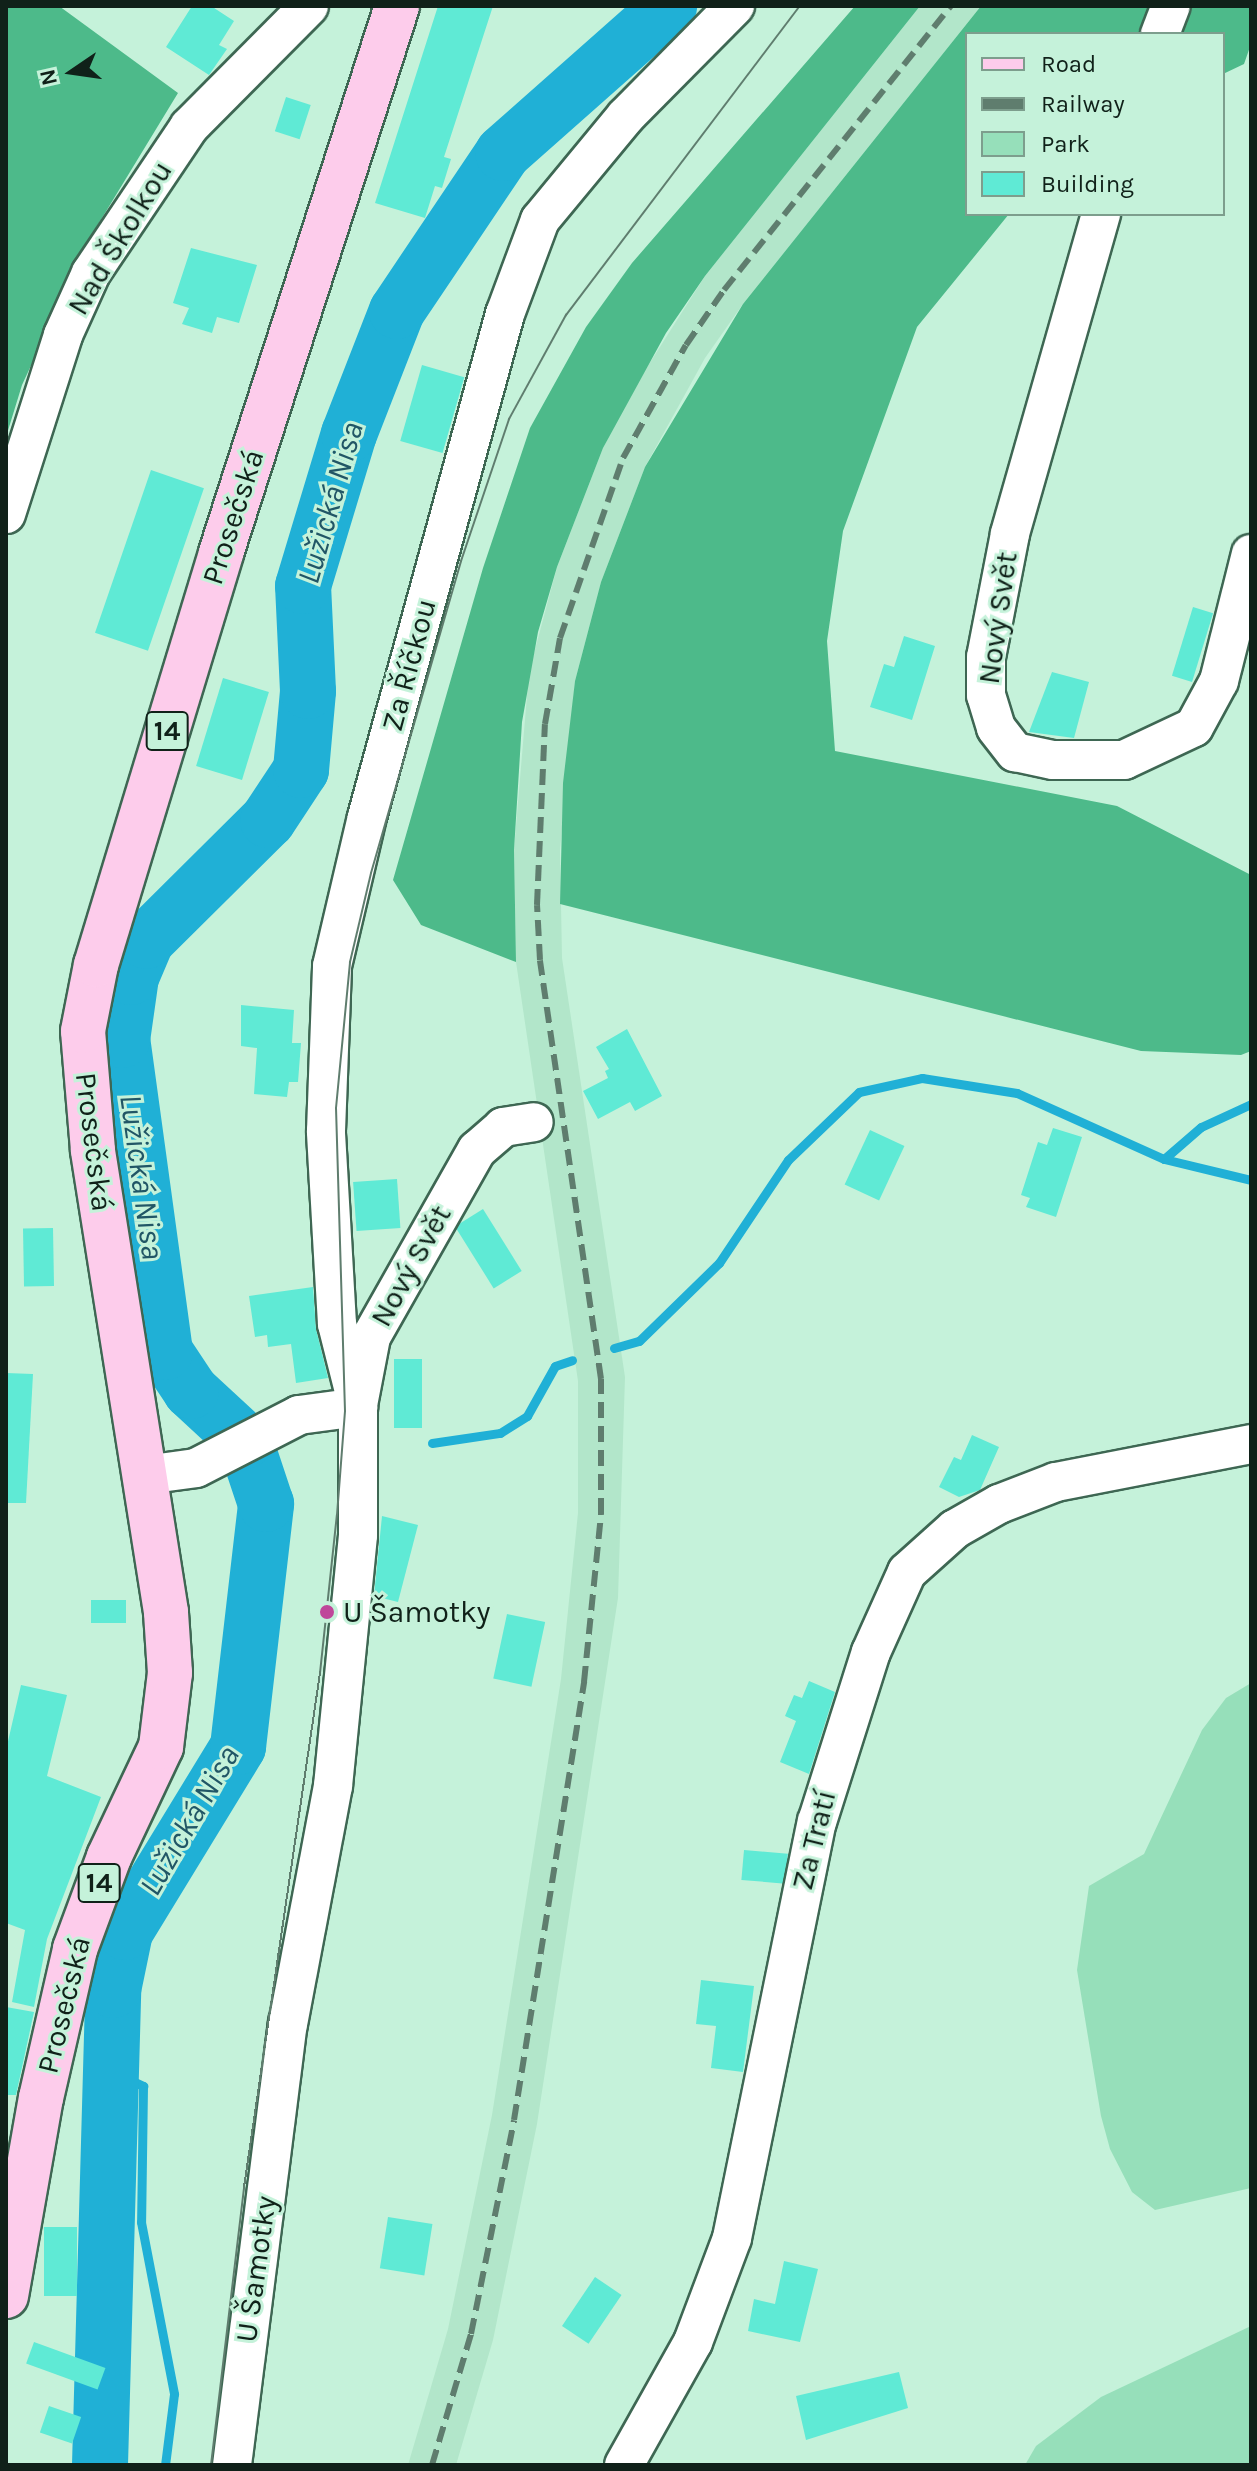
<!DOCTYPE html>
<html>
<head>
<meta charset="utf-8">
<style>
	body { margin:0 }
	#map { position:relative; width:1257px; height:2471px; overflow:hidden; background:#c5f2da; font-family:Karla,sans-serif }
	div>[style] { position:absolute }
	[style*='--x'] { left:calc(var(--x)*1px); top:calc(var(--y)*1px); width:calc(var(--w)*1px); rotate:calc(var(--a)*1deg) }
	.built>* { inset:0; background:#b2e6ca }
	.green>* { inset:0; background:#96dfba }
	.forest>* { inset:0; background:#4dba8a }
	.stream>* { height:9px; margin:-4.5px; padding:0 4.5px; transform-origin:4.5px; border-radius:4.5px; background:#20b0d6 }
	.river>* { height:56px; margin:-28px; padding:0 28px; transform-origin:28px; border-radius:28px; background:#20b0d6 }
	.building>* { inset:0; background:#5fead5; transform-origin:0 0 }
	.roads { filter:drop-shadow(2px 0 #3e6753) drop-shadow(-2px 0 #3e6753) drop-shadow(0 2px #3e6753) drop-shadow(0 -2px #3e6753) }
	.minor>* { height:38px; margin:-19px; padding:0 19px; transform-origin:19px; border-radius:19px; background:#fff }
	.major>* { height:44px; margin:-22px; padding:0 22px; transform-origin:22px; border-radius:22px; background:#fdcceb }
	.tram>* { height:2px; margin:-1px; padding:0 1px; transform-origin:1px; border-radius:1px; background:#5f7d6e }
	.rail>* { height:6px; margin-top:-3px; transform-origin:0; background:repeating-linear-gradient(90deg,#5f7d6e 0 16px,transparent 0 24px) }
	.dots>* { width:22px; height:22px; translate:-50% -50%; box-sizing:border-box; border:4px solid #c5f2da; border-radius:50% }
	span { translate:-50% -50%; white-space:nowrap; text-align:center; line-height:1.15; -webkit-text-stroke:6px #c5f2da; paint-order:stroke }
	.shield-label span { padding:2px 6px; background:#c5f2da; border:2px solid; border-radius:6px; -webkit-text-stroke-width:0 }
	.shield-label { font-size:28px; color:#102119; font-weight:700 }
	.street-label { font-size:30px; color:#102119 }
	.poi-label { font-size:30px; color:#102119 }
	.left { translate:0 -50%; text-align:left }
	.water-label { font-size:32px; color:#215666; font-style:italic }
	.frame { position:absolute; inset:0; border:8px solid #102119; pointer-events:none }
	.legend { position:absolute; left:965px; top:32px; width:260px; height:184px; box-sizing:border-box; background:#c5f2da; border:2px solid #7d9e8d; margin:0; padding:10px 14px; list-style:none; font-size:24px; color:#102119 }
	.legend li { display:flex; align-items:center; gap:16px; height:40px }
	.legend b { width:40px; border:2px solid #7d9e8d }
	.north { position:absolute; left:32px; top:32px; width:80px; height:80px; -webkit-text-stroke:6px #c5f2da; paint-order:stroke; rotate:257deg; font-size:22px; font-weight:700; line-height:32px; text-align:center; color:#102119 }
	.north::after { content:''; display:block; margin:auto; width:28px; height:36px; background:#102119; clip-path:polygon(50% 0,100% 100%,50% 72%,0 100%) }
</style>
</head>
<body>
<div id="map">
	<div class="built">
		<i style="clip-path:polygon(920px 6px,981px 6px,743px 304px,705px 358px,645px 467px,601px 582px,575px 681px,560px 851px,562px 958px,625px 1377px,618px 1598px,537px 2124px,493px 2340px,456px 2465px,408px 2465px,448px 2329px,492px 2115px,561px 1679px,578px 1513px,578px 1381px,516px 962px,514px 850px,529px 672px,557px 567px,603px 448px,630px 394px,705px 276px)"></i>
	</div>
	<div class="green">
		<i style="clip-path:polygon(1251px 1683px,1251px 2188px,1155px 2210px,1132px 2192px,1110px 2149px,1101px 2116px,1077px 1970px,1089px 1886px,1144px 1854px,1202px 1730px,1226px 1698px)"></i>
		<i style="clip-path:polygon(1251px 2326px,1251px 2465px,1025px 2465px,1036px 2446px,1101px 2397px)"></i>
	</div>
	<div class="forest">
		<i style="clip-path:polygon(6px 6px,59px 6px,178px 93px,91px 236px,22px 385px,6px 437px)"></i>
		<i style="clip-path:polygon(855px 6px,920px 6px,705px 276px,666px 333px,603px 448px,557px 567px,538px 632px,522px 722px,514px 850px,516px 962px,421px 925px,393px 880px,483px 568px,530px 428px,586px 327px,632px 263px)"></i>
		<i style="clip-path:polygon(981px 6px,1251px 6px,1251px 44px,1244px 64px,1223px 74px,1223px 34px,967px 34px,967px 214px,1009px 214px,917px 327px,843px 531px,827px 641px,835px 751px,1117px 806px,1251px 875px,1251px 1051px,1241px 1055px,1141px 1051px,560px 904px,563px 783px,575px 681px,601px 582px,645px 467px,743px 304px)"></i>
	</div>
	<div class="stream">
		<i style="--x:1164;--y:1159;--w:89;--a:13.6"></i>
		<i style="--x:614;--y:1348;--w:26;--a:-16"></i>
		<i style="--x:639;--y:1341;--w:112;--a:-44.3"></i>
		<i style="--x:719;--y:1263;--w:124;--a:-56.2"></i>
		<i style="--x:788;--y:1160;--w:98;--a:-43.8"></i>
		<i style="--x:859;--y:1092;--w:65;--a:-12.5"></i>
		<i style="--x:922;--y:1078;--w:96;--a:9"></i>
		<i style="--x:1017;--y:1093;--w:161;--a:24.2"></i>
		<i style="--x:1164;--y:1159;--w:49;--a:-40.9"></i>
		<i style="--x:1201;--y:1127;--w:55;--a:-24.7"></i>
		<i style="--x:432;--y:1443;--w:69;--a:-8.4"></i>
		<i style="--x:500;--y:1433;--w:32;--a:-32"></i>
		<i style="--x:527;--y:1416;--w:57;--a:-60.8"></i>
		<i style="--x:555;--y:1366;--w:18;--a:-19"></i>
		<i style="--x:109;--y:2070;--w:38;--a:25"></i>
		<i style="--x:143;--y:2086;--w:136;--a:90.8"></i>
		<i style="--x:141;--y:2222;--w:175;--a:79.1"></i>
		<i style="--x:174;--y:2394;--w:72;--a:97.2"></i>
	</div>
	<div class="river">
		<i style="--x:100;--y:2465;--w:475;--a:-88.4"></i>
		<i style="--x:113;--y:1990;--w:59;--a:-78.3"></i>
		<i style="--x:125;--y:1932;--w:217;--a:-58.6"></i>
		<i style="--x:238;--y:1747;--w:245;--a:-83.4"></i>
		<i style="--x:266;--y:1504;--w:66;--a:-108.4"></i>
		<i style="--x:245;--y:1441;--w:74;--a:-137.2"></i>
		<i style="--x:191;--y:1391;--w:47;--a:-123.7"></i>
		<i style="--x:165;--y:1352;--w:315;--a:-97.8"></i>
		<i style="--x:122;--y:1040;--w:64;--a:-81.9"></i>
		<i style="--x:131;--y:977;--w:39;--a:-67"></i>
		<i style="--x:146;--y:941;--w:172;--a:-44.8"></i>
		<i style="--x:268;--y:820;--w:60;--a:-56.6"></i>
		<i style="--x:301;--y:770;--w:79;--a:-84.9"></i>
		<i style="--x:308;--y:691;--w:105;--a:-92.7"></i>
		<i style="--x:303;--y:586;--w:159;--a:-73.2"></i>
		<i style="--x:349;--y:434;--w:132;--a:-68.7"></i>
		<i style="--x:397;--y:311;--w:190;--a:-56.1"></i>
		<i style="--x:503;--y:153;--w:222;--a:-41.5"></i>
	</div>
	<div class="building">
		<i style="clip-path:polygon(192px 6px,211px 6px,234px 21px,219px 45px,227px 49px,209px 75px,166px 47px)"></i>
		<i style="clip-path:polygon(438px 6px,493px 6px,444px 157px,451px 159px,442px 188px,435px 186px,425px 218px,375px 203px)"></i>
		<i style="left:286px;top:97px;width:26px;height:36px;rotate:18deg"></i>
		<i style="clip-path:polygon(191px 248px,257px 265px,239px 323px,217px 317px,212px 333px,182px 324px,189px 308px,173px 303px)"></i>
		<i style="left:422px;top:365px;width:44px;height:79px;rotate:16deg"></i>
		<i style="left:151px;top:470px;width:56px;height:172px;rotate:19deg"></i>
		<i style="left:1193px;top:607px;width:21px;height:72px;rotate:17deg"></i>
		<i style="clip-path:polygon(904px 636px,935px 646px,912px 720px,870px 707px,884px 664px,894px 667px)"></i>
		<i style="clip-path:polygon(1052px 672px,1089px 682px,1074px 738px,1029px 732px)"></i>
		<i style="left:223px;top:678px;width:48px;height:92px;rotate:17deg"></i>
		<i style="clip-path:polygon(241px 1005px,294px 1010px,292px 1043px,301px 1043px,298px 1082px,289px 1082px,287px 1097px,254px 1094px,257px 1048px,241px 1046px)"></i>
		<i style="clip-path:polygon(627px 1029px,662px 1096px,635px 1111px,630px 1102px,598px 1119px,583px 1091px,608px 1078px,605px 1071px,609px 1069px,596px 1047px)"></i>
		<i style="clip-path:polygon(1053px 1128px,1082px 1137px,1056px 1217px,1026px 1207px,1030px 1198px,1021px 1195px,1038px 1142px,1047px 1145px)"></i>
		<i style="left:870px;top:1130px;width:38px;height:60px;rotate:25deg"></i>
		<i style="left:397px;top:1179px;width:49px;height:44px;rotate:86deg"></i>
		<i style="left:483px;top:1209px;width:73px;height:33px;rotate:58deg"></i>
		<i style="left:53px;top:1228px;width:58px;height:30px;rotate:89deg"></i>
		<i style="clip-path:polygon(313px 1287px,316px 1329px,328px 1378px,296px 1383px,291px 1344px,268px 1347px,267px 1335px,255px 1337px,249px 1296px)"></i>
		<i style="left:394px;top:1359px;width:28px;height:69px"></i>
		<i style="clip-path:polygon(6px 1373px,33px 1374px,26px 1503px,6px 1503px)"></i>
		<i style="clip-path:polygon(972px 1435px,999px 1447px,980px 1490px,959px 1497px,939px 1487px,954px 1457px,961px 1460px)"></i>
		<i style="clip-path:polygon(382px 1516px,418px 1525px,398px 1602px,374px 1596px)"></i>
		<i style="left:91px;top:1600px;width:35px;height:23px"></i>
		<i style="left:507px;top:1614px;width:39px;height:66px;rotate:12deg"></i>
		<i style="clip-path:polygon(809px 1681px,835px 1692px,809px 1774px,780px 1762px,796px 1721px,785px 1716px,794px 1695px,802px 1698px)"></i>
		<i style="clip-path:polygon(21px 1685px,67px 1695px,47px 1776px,101px 1797px,47px 1939px,34px 2007px,12px 2002px,25px 1930px,6px 1923px,6px 1750px)"></i>
		<i style="left:744px;top:1850px;width:44px;height:30px;rotate:5deg"></i>
		<i style="clip-path:polygon(701px 1980px,754px 1986px,743px 2072px,711px 2068px,716px 2026px,696px 2024px)"></i>
		<i style="clip-path:polygon(6px 2007px,34px 2012px,16px 2095px,6px 2095px)"></i>
		<i style="left:388px;top:2217px;width:45px;height:52px;rotate:9deg"></i>
		<i style="left:44px;top:2227px;width:33px;height:69px"></i>
		<i style="clip-path:polygon(784px 2261px,818px 2269px,800px 2342px,748px 2331px,754px 2299px,775px 2304px)"></i>
		<i style="left:595px;top:2277px;width:32px;height:59px;rotate:34deg"></i>
		<i style="left:34px;top:2342px;width:76px;height:23px;rotate:20deg"></i>
		<i style="clip-path:polygon(899px 2372px,908px 2408px,806px 2440px,796px 2396px)"></i>
		<i style="left:49px;top:2406px;width:34px;height:28px;rotate:19deg"></i>
	</div>
	<div class="roads">
		<div class="minor">
			<i style="--x:1160;--y:34;--w:30;--a:-69"></i>
			<i style="--x:1101;--y:214;--w:333;--a:105.9"></i>
			<i style="--x:1010;--y:534;--w:125;--a:101"></i>
			<i style="--x:986;--y:657;--w:38;--a:90"></i>
			<i style="--x:986;--y:695;--w:34;--a:73"></i>
			<i style="--x:996;--y:728;--w:31;--a:52"></i>
			<i style="--x:1015;--y:752;--w:39;--a:12"></i>
			<i style="--x:1053;--y:760;--w:71;--a:0"></i>
			<i style="--x:1124;--y:760;--w:77;--a:-25.2"></i>
			<i style="--x:1194;--y:727;--w:52;--a:-61.5"></i>
			<i style="--x:1219;--y:681;--w:131;--a:-75.9"></i>
			<i style="--x:6;--y:514;--w:188;--a:-72.3"></i>
			<i style="--x:63;--y:335;--w:68;--a:-65.7"></i>
			<i style="--x:91;--y:273;--w:176;--a:-56.1"></i>
			<i style="--x:189;--y:127;--w:170;--a:-45.2"></i>
			<i style="--x:359;--y:1400;--w:64;--a:-79.2"></i>
			<i style="--x:371;--y:1337;--w:215;--a:-60.5"></i>
			<i style="--x:477;--y:1150;--w:35;--a:-41"></i>
			<i style="--x:503;--y:1127;--w:31;--a:-9"></i>
			<i style="--x:145;--y:1475;--w:51;--a:-7.8"></i>
			<i style="--x:196;--y:1468;--w:116;--a:-27.2"></i>
			<i style="--x:299;--y:1415;--w:60;--a:-7.7"></i>
			<i style="--x:232;--y:2465;--w:445;--a:-82.8"></i>
			<i style="--x:288;--y:2024;--w:242;--a:-79.3"></i>
			<i style="--x:333;--y:1786;--w:252;--a:-84.3"></i>
			<i style="--x:358;--y:1535;--w:128;--a:-90"></i>
			<i style="--x:358;--y:1407;--w:86;--a:-104.2"></i>
			<i style="--x:337;--y:1324;--w:193;--a:-93.3"></i>
			<i style="--x:326;--y:1131;--w:165;--a:-87.9"></i>
			<i style="--x:332;--y:966;--w:153;--a:-76.8"></i>
			<i style="--x:367;--y:817;--w:522;--a:-74.66"></i>
			<i style="--x:505;--y:314;--w:100;--a:-69.6"></i>
			<i style="--x:540;--y:220;--w:135;--a:-50.4"></i>
			<i style="--x:626;--y:116;--w:155;--a:-45.3"></i>
			<i style="--x:624;--y:2465;--w:141;--a:-60.7"></i>
			<i style="--x:693;--y:2342;--w:111;--a:-69.4"></i>
			<i style="--x:732;--y:2238;--w:425;--a:-78.5"></i>
			<i style="--x:817;--y:1822;--w:178;--a:-72.4"></i>
			<i style="--x:871;--y:1652;--w:88;--a:-65.8"></i>
			<i style="--x:907;--y:1572;--w:64;--a:-41.9"></i>
			<i style="--x:955;--y:1529;--w:51;--a:-29.6"></i>
			<i style="--x:999;--y:1504;--w:61;--a:-21.1"></i>
			<i style="--x:1056;--y:1482;--w:199;--a:-11"></i>
		</div>
		<div class="major">
			<i style="--x:6;--y:2296;--w:201;--a:-80"></i>
			<i style="--x:41;--y:2098;--w:153;--a:-77.1"></i>
			<i style="--x:75;--y:1949;--w:98;--a:-69.7"></i>
			<i style="--x:109;--y:1857;--w:122;--a:-64.7"></i>
			<i style="--x:161;--y:1747;--w:75;--a:-83.1"></i>
			<i style="--x:170;--y:1673;--w:61;--a:-93.8"></i>
			<i style="--x:166;--y:1612;--w:468;--a:-99"></i>
			<i style="--x:93;--y:1150;--w:119;--a:-94.8"></i>
			<i style="--x:83;--y:1031;--w:67;--a:-78.9"></i>
			<i style="--x:96;--y:965;--w:431;--a:-73.1"></i>
			<i style="--x:221;--y:553;--w:575;--a:-72.16"></i>
		</div>
	</div>
	<div class="tram">
		<i style="--x:211;--y:2465;--w:280;--a:-83.2"></i>
		<i style="--x:244;--y:2187;--w:520;--a:-81.59"></i>
		<i style="--x:320;--y:1673;--w:159;--a:-83.9"></i>
		<i style="--x:337;--y:1515;--w:104;--a:-85.6"></i>
		<i style="--x:345;--y:1411;--w:303;--a:-91.7"></i>
		<i style="--x:336;--y:1108;--w:147;--a:-84.5"></i>
		<i style="--x:350;--y:962;--w:91;--a:-76.7"></i>
		<i style="--x:371;--y:873;--w:325;--a:-73.9"></i>
		<i style="--x:461;--y:561;--w:150;--a:-71.3"></i>
		<i style="--x:509;--y:419;--w:119;--a:-61.3"></i>
		<i style="--x:566;--y:315;--w:388;--a:-52.9"></i>
	</div>
	<div class="rail">
		<i style="--x:432;--y:2465;--w:137;--a:-73.4"></i>
		<i style="--x:471;--y:2334;--w:218;--a:-78.6"></i>
		<i style="--x:514;--y:2120;--w:444;--a:-80.9"></i>
		<i style="--x:584;--y:1682;--w:169;--a:-84.2"></i>
		<i style="--x:601;--y:1514;--w:135;--a:-90"></i>
		<i style="--x:601;--y:1379;--w:423;--a:-98.3"></i>
		<i style="--x:540;--y:960;--w:55;--a:-93.1"></i>
		<i style="--x:537;--y:905;--w:181;--a:-87.5"></i>
		<i style="--x:545;--y:724;--w:87;--a:-80.1"></i>
		<i style="--x:560;--y:638;--w:191;--a:-70.7"></i>
		<i style="--x:623;--y:458;--w:129;--a:-60.9"></i>
		<i style="--x:686;--y:345;--w:67;--a:-55.4"></i>
		<i style="--x:724;--y:290;--w:364;--a:-51.4"></i>
	</div>
	<div class="dots">
		<i style="left:327px;top:1612px;background:#bf479a"></i>
	</div>
	<div class="shield-label">
		<span style="left:167px;top:731px">14</span>
		<span style="left:99px;top:1883px">14</span>
	</div>
	<div class="street-label">
		<span style="left:120px;top:238px;rotate:-59deg">Nad Školkou</span>
		<span style="left:233px;top:517px;rotate:-72deg">Prosečská</span>
		<span style="left:998px;top:618px;rotate:-82deg">Nový Svět</span>
		<span style="left:409px;top:665px;rotate:-75deg">Za Říčkou</span>
		<span style="left:94px;top:1142px;rotate:83deg">Prosečská</span>
		<span style="left:411px;top:1266px;rotate:-61deg">Nový Svět</span>
		<span style="left:814px;top:1840px;rotate:-76deg">Za Tratí</span>
		<span style="left:64px;top:2005px;rotate:-76deg">Prosečská</span>
		<span style="left:256px;top:2269px;rotate:-82deg">U Šamotky</span>
	</div>
	<div class="poi-label">
		<span class="left" style="left:343px;top:1612px">U Šamotky</span>
	</div>
	<div class="water-label">
		<span style="left:331px;top:503px;rotate:-74deg">Lužická Nisa</span>
		<span style="left:141px;top:1177px;rotate:82deg">Lužická Nisa</span>
		<span style="left:190px;top:1821px;rotate:-60deg">Lužická Nisa</span>
	</div>
	<div class="frame"></div>
	<ul class="legend">
	<li><b style="height:10px;background:#fdcceb"></b>Road</li>
	<li><b style="height:10px;background:#5f7d6e"></b>Railway</li>
	<li><b style="height:22px;background:#96dfba"></b>Park</li>
	<li><b style="height:22px;background:#5fead5"></b>Building</li>
	</ul>
	<div class="north">N</div>
</div>
</body>
</html>
